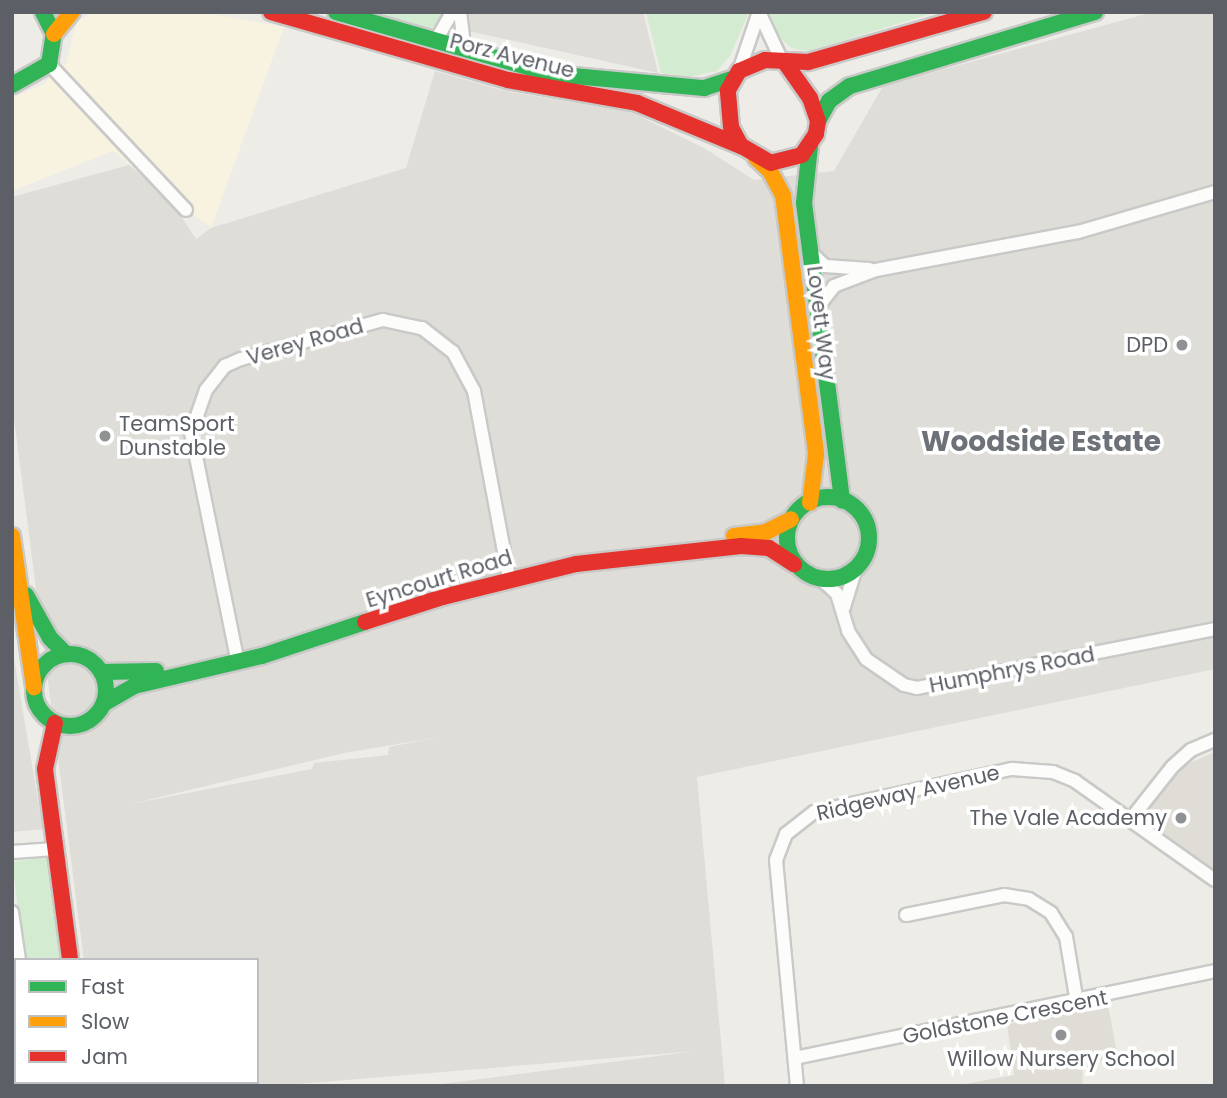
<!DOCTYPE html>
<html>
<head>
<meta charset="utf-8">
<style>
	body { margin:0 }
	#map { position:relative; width:1227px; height:1098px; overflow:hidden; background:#edece7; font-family:Poppins,sans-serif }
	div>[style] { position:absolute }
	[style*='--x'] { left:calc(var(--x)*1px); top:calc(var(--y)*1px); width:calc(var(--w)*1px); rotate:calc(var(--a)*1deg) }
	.commercial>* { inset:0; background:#f7f3e0 }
	.industrial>* { inset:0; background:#deddd8 }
	.education>* { inset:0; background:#dfddd6 }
	.green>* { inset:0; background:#d3ebd1; transform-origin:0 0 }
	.roads { filter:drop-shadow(2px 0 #c9c9c8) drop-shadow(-2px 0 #c9c9c8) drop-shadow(0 2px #c9c9c8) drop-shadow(0 -2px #c9c9c8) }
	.street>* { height:12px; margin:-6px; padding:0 6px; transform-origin:6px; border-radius:6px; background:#fcfcfb }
	.fast>* { height:16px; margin:-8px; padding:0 8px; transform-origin:8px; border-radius:8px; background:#30b455 }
	.fast>.ring { margin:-8px; padding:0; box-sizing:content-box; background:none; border:16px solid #30b455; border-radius:50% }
	.slow>* { height:16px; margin:-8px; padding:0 8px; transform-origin:8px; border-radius:8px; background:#ff9f0a }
	.jam>* { height:16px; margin:-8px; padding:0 8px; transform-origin:8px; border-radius:8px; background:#e5322d }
	.dots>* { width:19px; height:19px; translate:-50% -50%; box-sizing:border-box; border:4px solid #fff; border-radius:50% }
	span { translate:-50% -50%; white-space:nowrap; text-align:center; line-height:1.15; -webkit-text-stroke:7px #fff; paint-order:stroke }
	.street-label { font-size:21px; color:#5c6066 }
	.poi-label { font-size:21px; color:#5c6066 }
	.right { translate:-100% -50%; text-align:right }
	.left { translate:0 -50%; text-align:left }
	.district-label { font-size:28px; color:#6d7278; font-weight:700 }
	.frame { position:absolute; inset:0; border:14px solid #5c6066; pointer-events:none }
	.legend { position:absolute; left:14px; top:958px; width:245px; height:126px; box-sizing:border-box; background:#fff; border:2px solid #bebfc2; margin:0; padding:9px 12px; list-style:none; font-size:21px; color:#5c6066 }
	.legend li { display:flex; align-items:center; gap:14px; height:35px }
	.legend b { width:35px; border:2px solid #bebfc2 }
</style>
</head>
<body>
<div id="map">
	<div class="commercial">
		<i style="clip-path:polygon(92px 12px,203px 12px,284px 27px,211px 228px,113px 151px,12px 191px,12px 98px,42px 85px,66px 64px,76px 23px)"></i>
		<i style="clip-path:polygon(12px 974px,16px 1082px,25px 1086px,12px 1086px)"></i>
	</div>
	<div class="industrial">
		<i style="clip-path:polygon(382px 12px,643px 12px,658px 73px)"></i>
		<i style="clip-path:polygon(evenodd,1153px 12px,1215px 12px,1215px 669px,697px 777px,725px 1086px,427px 1086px,696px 1051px,273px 1086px,100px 1086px,99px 1082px,257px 1082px,257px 960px,84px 960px,12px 403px,12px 197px,129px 165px,169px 198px,196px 239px,211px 228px,406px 168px,435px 71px,505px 91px,631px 112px,704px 148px,754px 180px,834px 171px,883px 86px,1153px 12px,439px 737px,389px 747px,388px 755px,314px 763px,312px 769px,131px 804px,344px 753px,439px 737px)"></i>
		<i style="clip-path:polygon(12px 647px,43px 829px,12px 832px)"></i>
	</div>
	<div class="education">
		<i style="clip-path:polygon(1215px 752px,1215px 875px,1149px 826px,1146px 810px,1181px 767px)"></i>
		<i style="clip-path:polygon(1108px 1005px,1118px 1058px,1082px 1064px,1083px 1086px,954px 1086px,1014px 1075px,1007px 1024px)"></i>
	</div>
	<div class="green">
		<i style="clip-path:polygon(366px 12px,441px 12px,438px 25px,426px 30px)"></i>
		<i style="clip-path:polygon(646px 12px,749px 12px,730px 56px,717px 71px,689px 77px,661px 73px)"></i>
		<i style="clip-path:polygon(769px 12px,936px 12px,809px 51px,792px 48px,779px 37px)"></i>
		<i style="left:48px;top:857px;width:104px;height:36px;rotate:83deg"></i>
	</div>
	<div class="roads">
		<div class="street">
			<i style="--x:460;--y:12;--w:39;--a:83"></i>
			<i style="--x:759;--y:12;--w:54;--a:64.9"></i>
			<i style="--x:435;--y:42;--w:34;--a:-60"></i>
			<i style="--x:49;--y:64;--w:200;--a:46.8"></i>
			<i style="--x:739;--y:71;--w:62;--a:-71.3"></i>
			<i style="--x:809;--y:251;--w:22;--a:43"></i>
			<i style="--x:825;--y:266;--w:44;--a:3.9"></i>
			<i style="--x:817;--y:308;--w:28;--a:-52"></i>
			<i style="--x:834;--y:286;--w:45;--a:-20.9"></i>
			<i style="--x:876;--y:270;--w:206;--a:-10.7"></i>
			<i style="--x:1078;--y:232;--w:143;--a:-16.3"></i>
			<i style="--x:820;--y:578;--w:23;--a:43"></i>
			<i style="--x:837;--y:594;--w:39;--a:73"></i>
			<i style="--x:848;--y:631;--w:33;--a:57"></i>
			<i style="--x:866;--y:659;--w:46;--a:34.4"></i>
			<i style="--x:904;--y:685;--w:13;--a:13"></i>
			<i style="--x:917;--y:688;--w:304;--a:-11.2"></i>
			<i style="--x:844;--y:607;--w:41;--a:-72.9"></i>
			<i style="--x:238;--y:663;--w:235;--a:-101.5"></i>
			<i style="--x:191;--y:433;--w:46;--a:-70.8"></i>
			<i style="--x:206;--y:390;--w:31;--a:-52"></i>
			<i style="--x:225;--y:366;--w:17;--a:-24"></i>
			<i style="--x:241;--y:359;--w:147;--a:-15.4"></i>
			<i style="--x:383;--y:320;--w:40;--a:12"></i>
			<i style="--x:422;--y:328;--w:39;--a:38"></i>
			<i style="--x:453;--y:352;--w:44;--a:61.7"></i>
			<i style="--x:474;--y:391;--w:190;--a:79.4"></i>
			<i style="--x:1131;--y:819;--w:66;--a:-51.7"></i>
			<i style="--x:1172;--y:767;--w:25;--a:-42"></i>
			<i style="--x:1191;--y:750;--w:26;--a:-23"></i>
			<i style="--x:12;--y:852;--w:43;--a:-4"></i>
			<i style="--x:12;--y:912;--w:49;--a:81.7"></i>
			<i style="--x:906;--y:915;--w:100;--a:-11.5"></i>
			<i style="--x:1004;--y:895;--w:25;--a:9"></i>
			<i style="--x:1029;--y:899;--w:26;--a:32"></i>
			<i style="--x:1051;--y:913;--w:28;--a:58"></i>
			<i style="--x:1066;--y:937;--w:67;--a:80.5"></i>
			<i style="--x:795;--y:1058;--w:429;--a:-11.7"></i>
			<i style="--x:38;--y:1082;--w:4;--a:76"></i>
			<i style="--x:797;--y:1086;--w:227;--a:-95.3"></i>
			<i style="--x:776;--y:860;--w:28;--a:-69"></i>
			<i style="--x:786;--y:834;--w:36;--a:-38"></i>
			<i style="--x:814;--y:812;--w:203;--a:-12.3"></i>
			<i style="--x:1012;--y:769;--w:41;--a:4.2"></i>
			<i style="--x:1053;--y:772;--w:24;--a:22"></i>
			<i style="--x:1075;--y:781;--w:171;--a:35.3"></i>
		</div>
		<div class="fast">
			<i style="--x:336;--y:12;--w:225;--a:16"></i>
			<i style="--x:552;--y:74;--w:153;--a:5.3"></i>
			<i style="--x:704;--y:88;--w:32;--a:-18"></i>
			<i style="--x:12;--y:85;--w:43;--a:-29.6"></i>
			<i style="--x:49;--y:64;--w:30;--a:-81"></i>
			<i style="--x:54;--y:34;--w:25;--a:-117"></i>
			<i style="--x:818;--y:121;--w:23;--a:-61"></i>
			<i style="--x:829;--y:101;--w:26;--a:-36"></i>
			<i style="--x:850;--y:86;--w:256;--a:-16.8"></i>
			<i style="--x:810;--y:146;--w:57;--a:96"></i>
			<i style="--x:804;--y:203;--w:300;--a:82.7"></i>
			<i class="ring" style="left:787px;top:497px;width:66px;height:66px"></i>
			<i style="--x:26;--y:595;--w:49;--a:60.8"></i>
			<i style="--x:50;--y:638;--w:23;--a:45"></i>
			<i class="ring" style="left:34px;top:654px;width:56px;height:56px"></i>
			<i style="--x:101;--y:672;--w:55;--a:-1"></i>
			<i style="--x:103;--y:704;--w:36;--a:-30"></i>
			<i style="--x:134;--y:686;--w:131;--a:-13.2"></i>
			<i style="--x:262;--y:656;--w:108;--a:-18.3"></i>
		</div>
		<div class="slow">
			<i style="--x:54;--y:34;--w:28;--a:-51"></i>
			<i style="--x:756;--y:158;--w:19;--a:43"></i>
			<i style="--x:770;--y:171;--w:27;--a:62"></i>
			<i style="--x:783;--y:195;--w:261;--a:82.7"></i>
			<i style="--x:816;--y:454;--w:49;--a:97"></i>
			<i style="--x:12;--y:536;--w:153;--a:81.7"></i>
			<i style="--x:734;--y:536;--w:32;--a:-7"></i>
			<i style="--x:766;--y:532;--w:28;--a:-27"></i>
			<i style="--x:85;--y:1082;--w:4;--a:76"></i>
		</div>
		<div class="jam">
			<i style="--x:271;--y:12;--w:247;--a:16"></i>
			<i style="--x:508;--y:80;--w:131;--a:10.1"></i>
			<i style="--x:637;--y:103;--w:113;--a:22.5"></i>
			<i style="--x:786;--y:64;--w:42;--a:54.8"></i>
			<i style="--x:810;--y:98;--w:24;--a:71"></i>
			<i style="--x:818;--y:121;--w:13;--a:99"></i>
			<i style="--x:816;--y:134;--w:25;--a:124"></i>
			<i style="--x:802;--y:155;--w:32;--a:166"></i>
			<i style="--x:771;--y:163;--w:34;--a:-150"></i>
			<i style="--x:741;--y:146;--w:21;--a:-118"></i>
			<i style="--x:731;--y:127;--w:37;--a:-95"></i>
			<i style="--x:728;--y:90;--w:22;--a:-60"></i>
			<i style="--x:739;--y:71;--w:28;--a:-23"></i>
			<i style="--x:765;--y:60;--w:43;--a:2.7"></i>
			<i style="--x:808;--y:62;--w:183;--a:-15.9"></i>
			<i style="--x:365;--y:622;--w:82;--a:-17.8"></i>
			<i style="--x:443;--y:597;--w:137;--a:-13.9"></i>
			<i style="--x:576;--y:564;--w:166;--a:-6.2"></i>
			<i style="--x:741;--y:546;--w:28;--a:4"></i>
			<i style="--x:769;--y:548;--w:30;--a:33"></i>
			<i style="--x:55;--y:723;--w:47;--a:102.3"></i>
			<i style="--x:45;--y:769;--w:193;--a:82.5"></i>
		</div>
	</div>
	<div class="dots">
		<i style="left:1182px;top:345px;background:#8f9193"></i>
		<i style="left:105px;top:436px;background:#8f9193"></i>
		<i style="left:1181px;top:818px;background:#8f9193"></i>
		<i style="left:1061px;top:1035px;background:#8f9193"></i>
	</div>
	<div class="street-label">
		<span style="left:512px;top:56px;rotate:14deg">Porz Avenue</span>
		<span style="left:821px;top:323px;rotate:83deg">Lovett Way</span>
		<span style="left:305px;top:342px;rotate:-16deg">Verey Road</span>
		<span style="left:439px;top:579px;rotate:-17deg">Eyncourt Road</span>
		<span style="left:1012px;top:670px;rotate:-11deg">Humphrys Road</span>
		<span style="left:908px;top:793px;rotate:-13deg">Ridgeway Avenue</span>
		<span style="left:1005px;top:1017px;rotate:-11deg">Goldstone Crescent</span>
	</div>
	<div class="poi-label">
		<span class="right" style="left:1168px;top:345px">DPD</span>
		<span class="left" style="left:119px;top:436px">TeamSport<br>Dunstable</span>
		<span class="right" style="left:1167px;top:818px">The Vale Academy</span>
		<span style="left:1061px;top:1059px">Willow Nursery School</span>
	</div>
	<div class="district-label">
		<span style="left:1041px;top:442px">Woodside Estate</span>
	</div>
	<div class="frame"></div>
	<ul class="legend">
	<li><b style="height:9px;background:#30b455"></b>Fast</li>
	<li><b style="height:9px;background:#ff9f0a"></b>Slow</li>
	<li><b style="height:9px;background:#e5322d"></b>Jam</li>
	</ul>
</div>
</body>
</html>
